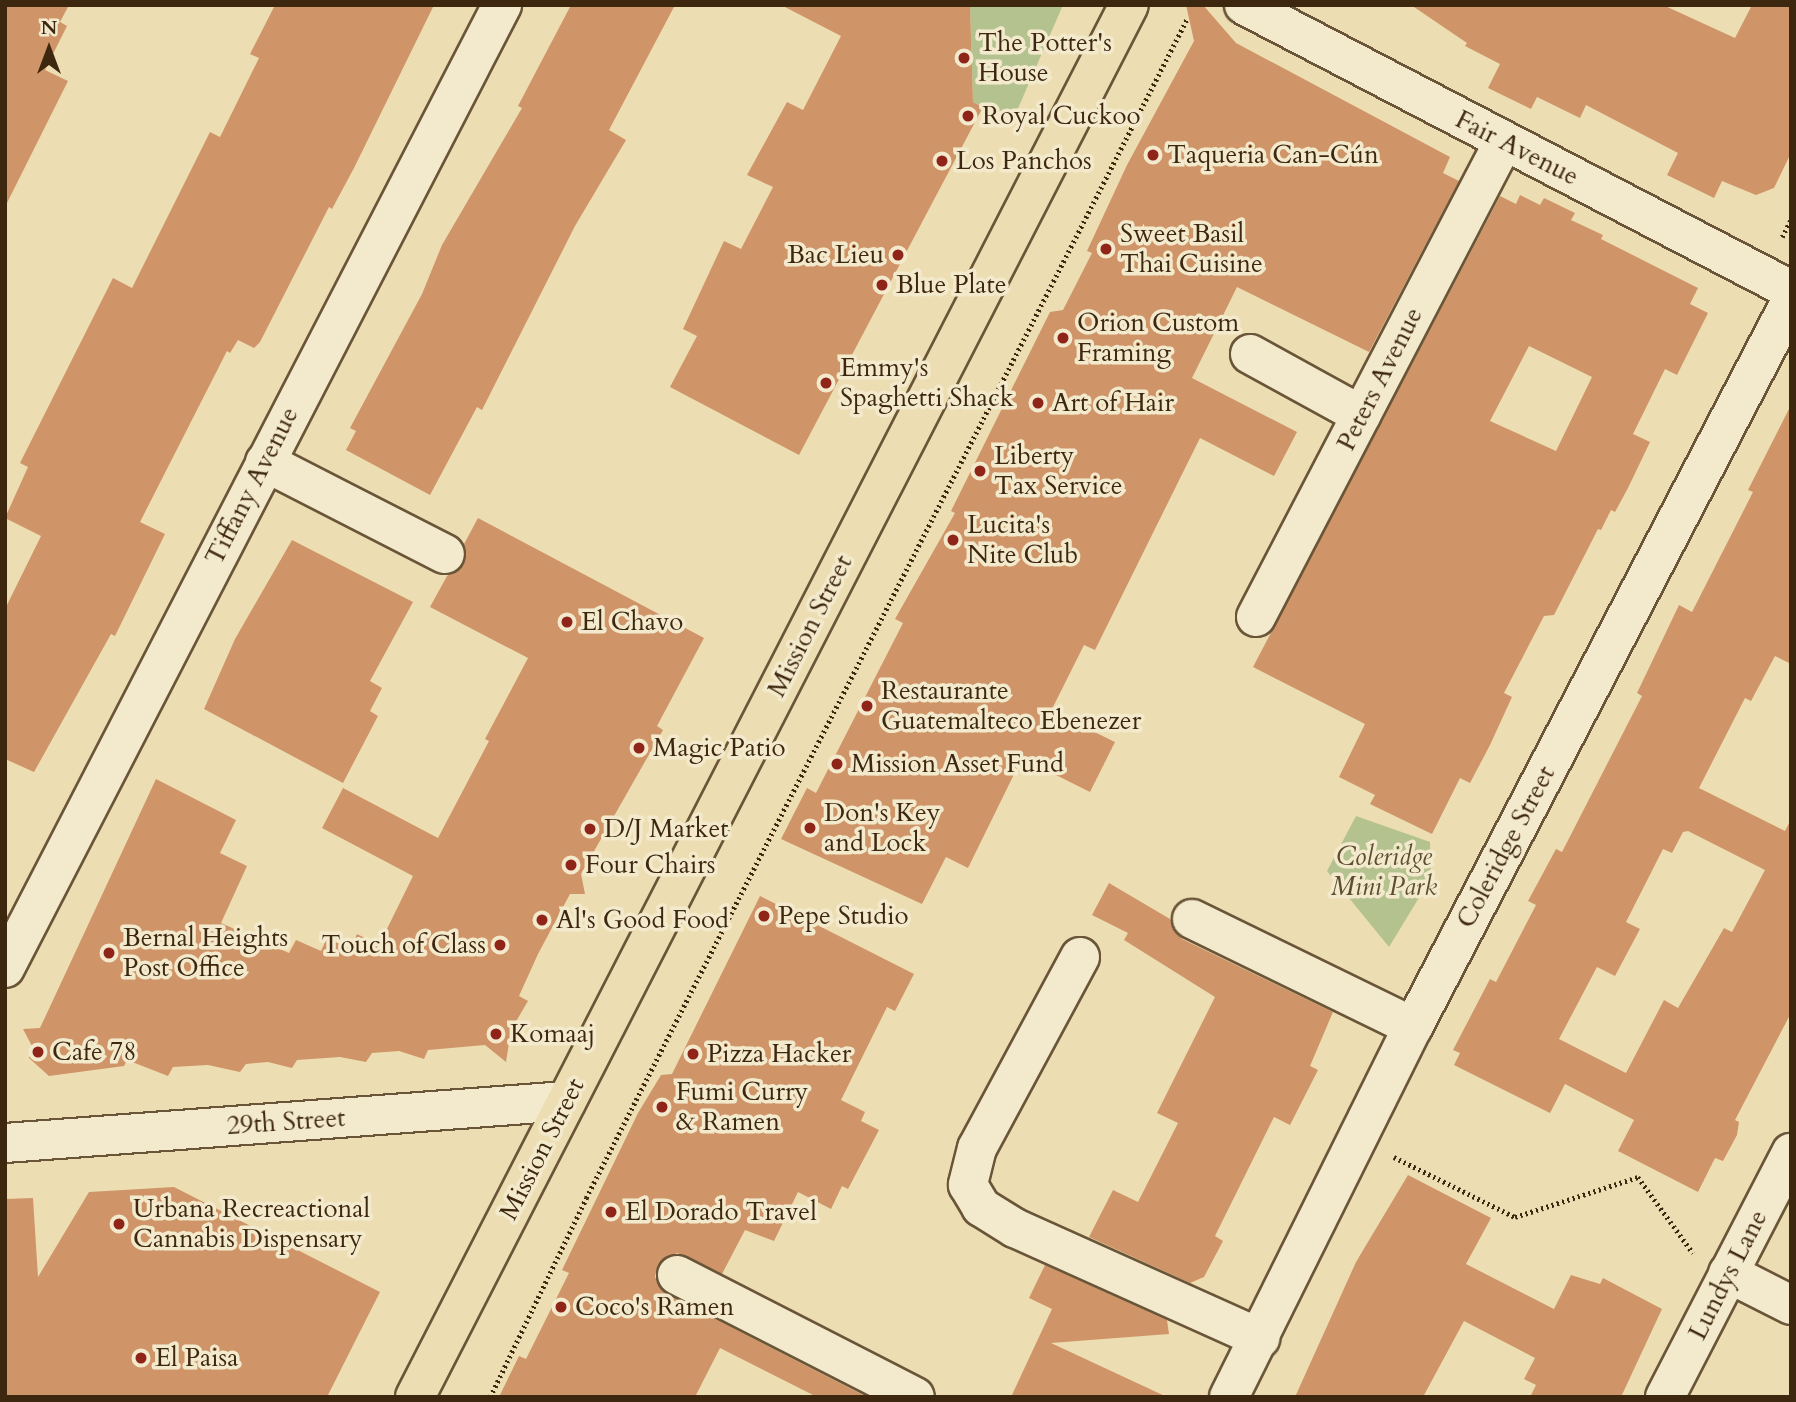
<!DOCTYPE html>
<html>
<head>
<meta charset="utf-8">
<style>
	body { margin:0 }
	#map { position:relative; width:1796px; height:1402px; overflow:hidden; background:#ecdeb2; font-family:Cardo,serif }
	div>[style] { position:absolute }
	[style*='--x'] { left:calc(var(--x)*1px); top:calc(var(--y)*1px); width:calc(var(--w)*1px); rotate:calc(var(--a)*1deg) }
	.green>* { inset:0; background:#b4c28f }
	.building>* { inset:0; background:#cf9568 }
	.path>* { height:4.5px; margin-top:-2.25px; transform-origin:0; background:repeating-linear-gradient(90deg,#3e270f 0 2px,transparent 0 5.5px) }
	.roads { filter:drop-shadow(2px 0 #6a5538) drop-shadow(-2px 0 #6a5538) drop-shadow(0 2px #6a5538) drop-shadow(0 -2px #6a5538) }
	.minor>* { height:38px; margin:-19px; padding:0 19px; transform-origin:19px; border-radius:19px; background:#f3eacd }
	.major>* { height:38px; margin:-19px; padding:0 19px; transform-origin:19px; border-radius:19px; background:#ecdeb2 }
	.dots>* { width:19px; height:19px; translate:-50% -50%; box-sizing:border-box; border:4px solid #f3eacd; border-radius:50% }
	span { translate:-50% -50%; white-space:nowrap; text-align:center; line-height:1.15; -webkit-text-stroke:7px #f3eacd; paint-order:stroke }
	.poi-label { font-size:26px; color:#3e270f }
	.left { translate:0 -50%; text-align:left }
	.right { translate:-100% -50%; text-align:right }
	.street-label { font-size:26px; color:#3e270f }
	.park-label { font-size:26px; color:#5c4e2f; font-style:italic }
	.frame { position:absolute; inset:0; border:7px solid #3e270f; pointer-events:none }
	.north { position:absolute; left:14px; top:14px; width:70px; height:70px; -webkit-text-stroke:5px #f3eacd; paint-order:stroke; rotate:0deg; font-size:19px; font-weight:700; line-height:28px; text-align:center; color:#3e270f }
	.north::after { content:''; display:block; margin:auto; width:24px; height:32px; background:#3e270f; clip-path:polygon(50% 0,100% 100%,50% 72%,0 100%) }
</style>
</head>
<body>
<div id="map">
	<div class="green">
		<i style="clip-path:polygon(970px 5px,1063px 5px,1013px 120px,973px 102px)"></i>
		<i style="clip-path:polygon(1356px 816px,1430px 842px,1431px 878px,1389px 947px,1327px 871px)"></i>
	</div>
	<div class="building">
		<i style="clip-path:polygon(5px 5px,69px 5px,60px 22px,67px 26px,45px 70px,68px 81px,5px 207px)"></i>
		<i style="clip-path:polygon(275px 5px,434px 5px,354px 168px,332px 209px,329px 207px,260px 342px,254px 348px,238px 340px,230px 353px,227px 351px,140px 522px,165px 534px,115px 636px,111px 634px,34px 772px,5px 759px,5px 609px,41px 536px,5px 518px,28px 467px,20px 463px,113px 278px,132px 288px,210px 132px,220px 137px,259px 58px,250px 54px)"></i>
		<i style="clip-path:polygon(571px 5px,675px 5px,609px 130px,626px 140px,575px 226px,482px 410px,477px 407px,430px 495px,346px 450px,356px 431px,350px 428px,422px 294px,442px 245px,522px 108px,518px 106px)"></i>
		<i style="clip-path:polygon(781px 5px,970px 5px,973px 102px,983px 107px,799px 455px,670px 387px,697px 336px,683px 329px,724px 241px,741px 249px,773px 187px,747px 175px,787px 102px,803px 110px,841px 36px)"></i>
		<i style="clip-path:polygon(1186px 5px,1203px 5px,1236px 43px,1450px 157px,1443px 173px,1459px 181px,1369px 352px,1237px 287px,1192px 378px,1297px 432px,1274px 476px,1200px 438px,1095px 650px,1084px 645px,1051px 711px,1115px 742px,1090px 792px,1022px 758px,968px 868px,946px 857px,922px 904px,781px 839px,807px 788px,816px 793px,903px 623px,895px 619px,955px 513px,951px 511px,1050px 312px,1063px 310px,1092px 253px,1087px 251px,1127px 165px,1194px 41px)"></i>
		<i style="clip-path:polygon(1411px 5px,1663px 5px,1735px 38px,1752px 5px,1791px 5px,1791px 153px,1774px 188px,1756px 195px,1722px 181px,1714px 198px,1667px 175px,1678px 153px,1586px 105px,1580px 118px,1537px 97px,1531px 109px,1488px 88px,1500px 64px,1465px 46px,1467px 43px)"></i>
		<i style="clip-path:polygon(evenodd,1520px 195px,1540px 205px,1544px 198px,1575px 213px,1571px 220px,1603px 235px,1601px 239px,1698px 288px,1690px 304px,1708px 313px,1677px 375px,1665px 369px,1633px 434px,1650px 442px,1628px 488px,1615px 512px,1611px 510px,1601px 530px,1598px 529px,1554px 615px,1544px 616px,1504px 693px,1512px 697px,1490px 745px,1470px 783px,1460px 778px,1432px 834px,1370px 804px,1375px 795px,1339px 777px,1365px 724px,1253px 667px,1500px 196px,1516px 204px,1520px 195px,1529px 346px,1592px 377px,1556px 451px,1490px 421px,1529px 346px)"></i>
		<i style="clip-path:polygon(evenodd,1791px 405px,1791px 664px,1775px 656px,1751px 701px,1745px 698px,1699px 788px,1785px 831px,1791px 819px,1791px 1013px,1735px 1120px,1739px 1122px,1737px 1135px,1723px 1161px,1715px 1158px,1698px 1192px,1618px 1151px,1634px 1120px,1565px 1084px,1550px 1113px,1454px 1065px,1460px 1053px,1453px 1050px,1490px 979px,1496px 982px,1536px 905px,1528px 901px,1556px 849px,1562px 852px,1642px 696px,1637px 693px,1679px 605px,1692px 612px,1753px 492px,1748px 490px,1791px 405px,1688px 831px,1765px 870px,1732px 932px,1724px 928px,1678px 1008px,1664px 1000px,1626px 1073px,1559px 1039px,1597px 967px,1615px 976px,1640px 929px,1626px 922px,1663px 849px,1672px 853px,1683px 832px,1688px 831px)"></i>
		<i style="clip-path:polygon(478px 518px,704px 638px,657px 726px,663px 730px,581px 874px,585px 894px,570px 894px,538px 954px,519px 996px,528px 1001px,511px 1030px,506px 1062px,485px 1045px,428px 1050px,424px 1059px,399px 1051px,372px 1053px,366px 1062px,340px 1057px,297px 1060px,292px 1068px,268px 1062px,246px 1064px,240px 1072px,208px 1065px,173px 1067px,168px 1076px,127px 1060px,124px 1066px,49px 1076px,29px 1058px,33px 1048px,23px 1029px,40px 1028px,156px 779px,236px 820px,220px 853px,247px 866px,221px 923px,289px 953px,296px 940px,321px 951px,327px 938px,350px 949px,357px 934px,379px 945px,413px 876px,322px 828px,343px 788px,438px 838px,489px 741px,485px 739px,528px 658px,430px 607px,447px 576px,464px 565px,464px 544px)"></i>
		<i style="clip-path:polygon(292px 540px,413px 602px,370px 681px,382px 688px,370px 711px,378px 716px,343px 783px,204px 709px,235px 639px)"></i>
		<i style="clip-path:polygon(1109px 883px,1170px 919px,1182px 939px,1333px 1012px,1310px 1066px,1318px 1070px,1290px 1125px,1274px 1117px,1215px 1236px,1223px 1241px,1204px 1277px,1190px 1283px,1089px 1237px,1113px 1190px,1138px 1202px,1178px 1123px,1157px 1113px,1215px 997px,1124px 940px,1128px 933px,1092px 915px)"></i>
		<i style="clip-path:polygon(760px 896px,914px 974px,895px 1011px,887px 1007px,841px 1100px,865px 1112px,861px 1121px,879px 1130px,848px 1189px,842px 1186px,831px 1209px,798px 1192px,774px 1241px,745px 1230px,722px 1274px,677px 1253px,658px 1264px,655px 1277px,667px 1294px,867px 1397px,817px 1397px,720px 1348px,695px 1397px,499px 1397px,519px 1356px,526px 1359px,569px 1273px,562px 1270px,638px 1113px,661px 1075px,672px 1074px)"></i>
		<i style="clip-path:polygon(1408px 1175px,1491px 1218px,1466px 1264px,1554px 1309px,1571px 1275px,1600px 1284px,1603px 1278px,1662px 1309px,1621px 1397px,1530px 1397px,1536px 1385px,1524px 1379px,1535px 1358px,1464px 1321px,1423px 1397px,1295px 1397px,1356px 1262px)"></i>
		<i style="clip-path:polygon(174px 1187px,380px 1292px,327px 1397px,5px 1397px,5px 1199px,33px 1198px,38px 1277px,89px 1192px)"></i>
		<i style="clip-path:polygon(1045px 1265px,1167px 1320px,1169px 1334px,1051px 1343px,1167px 1397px,1011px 1397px,1052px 1309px,1029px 1298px)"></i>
	</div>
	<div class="path">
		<i style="--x:1782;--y:237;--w:20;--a:-63"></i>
		<i style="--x:1394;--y:1157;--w:135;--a:26.4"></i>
		<i style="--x:1515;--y:1217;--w:129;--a:-18"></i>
		<i style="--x:1638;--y:1177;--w:94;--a:54.1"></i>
		<i style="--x:490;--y:1397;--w:221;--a:-64.2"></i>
		<i style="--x:586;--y:1198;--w:1323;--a:-62.99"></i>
	</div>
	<div class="roads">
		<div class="minor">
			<i style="--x:1244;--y:5;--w:617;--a:27.52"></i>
			<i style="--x:1250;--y:354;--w:127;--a:28.8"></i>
			<i style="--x:265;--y:462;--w:202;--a:27.1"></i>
			<i style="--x:1256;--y:617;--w:537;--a:-62.48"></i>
			<i style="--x:1192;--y:919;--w:246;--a:26"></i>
			<i style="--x:1080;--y:957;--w:217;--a:118.3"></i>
			<i style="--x:977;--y:1148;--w:38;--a:104"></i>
			<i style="--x:968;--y:1185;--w:26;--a:59"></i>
			<i style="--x:981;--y:1207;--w:40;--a:32"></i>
			<i style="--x:1015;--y:1228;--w:269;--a:24.2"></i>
			<i style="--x:5;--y:968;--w:1084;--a:-62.7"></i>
			<i style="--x:5;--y:1143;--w:563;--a:-4.28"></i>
			<i style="--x:1728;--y:1273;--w:71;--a:26.9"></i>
			<i style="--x:677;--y:1275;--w:267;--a:27.1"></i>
			<i style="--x:1229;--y:1397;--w:413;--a:-63.6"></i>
			<i style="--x:1413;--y:1027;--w:819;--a:-62.5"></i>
			<i style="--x:1665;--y:1397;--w:275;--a:-62.7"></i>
		</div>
		<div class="major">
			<i style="--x:415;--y:1397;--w:1564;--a:-62.85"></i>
		</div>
	</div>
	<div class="dots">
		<i style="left:964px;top:58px;background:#8f2418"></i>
		<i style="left:968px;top:116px;background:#8f2418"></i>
		<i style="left:1153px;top:155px;background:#8f2418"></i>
		<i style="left:942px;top:161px;background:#8f2418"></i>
		<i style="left:1106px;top:249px;background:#8f2418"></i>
		<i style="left:898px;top:255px;background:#8f2418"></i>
		<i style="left:882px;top:285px;background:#8f2418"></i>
		<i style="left:1063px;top:338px;background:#8f2418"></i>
		<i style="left:826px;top:383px;background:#8f2418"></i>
		<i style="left:1038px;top:403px;background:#8f2418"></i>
		<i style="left:980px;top:471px;background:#8f2418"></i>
		<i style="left:953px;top:540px;background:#8f2418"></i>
		<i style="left:567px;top:622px;background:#8f2418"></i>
		<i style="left:867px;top:706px;background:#8f2418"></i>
		<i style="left:639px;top:748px;background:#8f2418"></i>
		<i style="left:837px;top:764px;background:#8f2418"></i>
		<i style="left:810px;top:828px;background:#8f2418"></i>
		<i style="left:590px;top:829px;background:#8f2418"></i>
		<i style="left:571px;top:865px;background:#8f2418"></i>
		<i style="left:764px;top:916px;background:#8f2418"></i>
		<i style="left:542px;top:920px;background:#8f2418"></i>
		<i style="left:500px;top:945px;background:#8f2418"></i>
		<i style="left:109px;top:953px;background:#8f2418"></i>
		<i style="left:496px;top:1034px;background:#8f2418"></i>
		<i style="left:38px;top:1052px;background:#8f2418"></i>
		<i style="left:693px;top:1054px;background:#8f2418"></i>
		<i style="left:662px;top:1107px;background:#8f2418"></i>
		<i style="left:611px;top:1212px;background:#8f2418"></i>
		<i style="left:119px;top:1224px;background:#8f2418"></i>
		<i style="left:561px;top:1307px;background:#8f2418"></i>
		<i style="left:141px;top:1358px;background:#8f2418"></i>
	</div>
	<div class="poi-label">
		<span class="left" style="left:978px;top:58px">The Potter's<br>House</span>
		<span class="left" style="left:982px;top:116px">Royal Cuckoo</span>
		<span class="left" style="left:1167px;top:155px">Taqueria Can-Cún</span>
		<span class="left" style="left:956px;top:161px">Los Panchos</span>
		<span class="left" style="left:1120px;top:249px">Sweet Basil<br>Thai Cuisine</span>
		<span class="right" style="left:884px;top:255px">Bac Lieu</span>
		<span class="left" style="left:896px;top:285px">Blue Plate</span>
		<span class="left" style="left:1077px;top:338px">Orion Custom<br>Framing</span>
		<span class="left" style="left:840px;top:383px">Emmy's<br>Spaghetti Shack</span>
		<span class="left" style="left:1052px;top:403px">Art of Hair</span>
		<span class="left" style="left:994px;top:471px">Liberty<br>Tax Service</span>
		<span class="left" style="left:967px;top:540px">Lucita's<br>Nite Club</span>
		<span class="left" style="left:581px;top:622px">El Chavo</span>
		<span class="left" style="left:881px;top:706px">Restaurante<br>Guatemalteco Ebenezer</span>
		<span class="left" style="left:653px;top:748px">Magic Patio</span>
		<span class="left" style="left:851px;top:764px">Mission Asset Fund</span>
		<span class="left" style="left:824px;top:828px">Don's Key<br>and Lock</span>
		<span class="left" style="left:604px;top:829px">D/J Market</span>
		<span class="left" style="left:585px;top:865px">Four Chairs</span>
		<span class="left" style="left:778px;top:916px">Pepe Studio</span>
		<span class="left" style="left:556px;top:920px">Al's Good Food</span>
		<span class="left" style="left:123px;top:953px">Bernal Heights<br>Post Office</span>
		<span class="right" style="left:486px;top:945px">Touch of Class</span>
		<span class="left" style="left:510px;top:1034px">Komaaj</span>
		<span class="left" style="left:52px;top:1052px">Cafe 78</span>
		<span class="left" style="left:707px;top:1054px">Pizza Hacker</span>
		<span class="left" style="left:676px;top:1107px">Fumi Curry<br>&amp; Ramen</span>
		<span class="left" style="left:133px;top:1224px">Urbana Recreactional<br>Cannabis Dispensary</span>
		<span class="left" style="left:625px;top:1212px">El Dorado Travel</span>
		<span class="left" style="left:575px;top:1307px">Coco's Ramen</span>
		<span class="left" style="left:155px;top:1358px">El Paisa</span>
	</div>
	<div class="street-label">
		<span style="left:1517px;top:148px;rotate:27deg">Fair Avenue</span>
		<span style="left:1380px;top:379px;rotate:-63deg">Peters Avenue</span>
		<span style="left:252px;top:486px;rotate:-63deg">Tiffany Avenue</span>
		<span style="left:810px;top:626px;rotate:-63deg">Mission Street</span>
		<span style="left:1506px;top:847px;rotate:-62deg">Coleridge Street</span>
		<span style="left:286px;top:1122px;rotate:-4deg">29th Street</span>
		<span style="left:542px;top:1149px;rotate:-63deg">Mission Street</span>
		<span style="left:1728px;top:1275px;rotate:-63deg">Lundys Lane</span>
	</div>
	<div class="park-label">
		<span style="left:1384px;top:872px">Coleridge<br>Mini Park</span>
	</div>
	<div class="frame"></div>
	<div class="north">N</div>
</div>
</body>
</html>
